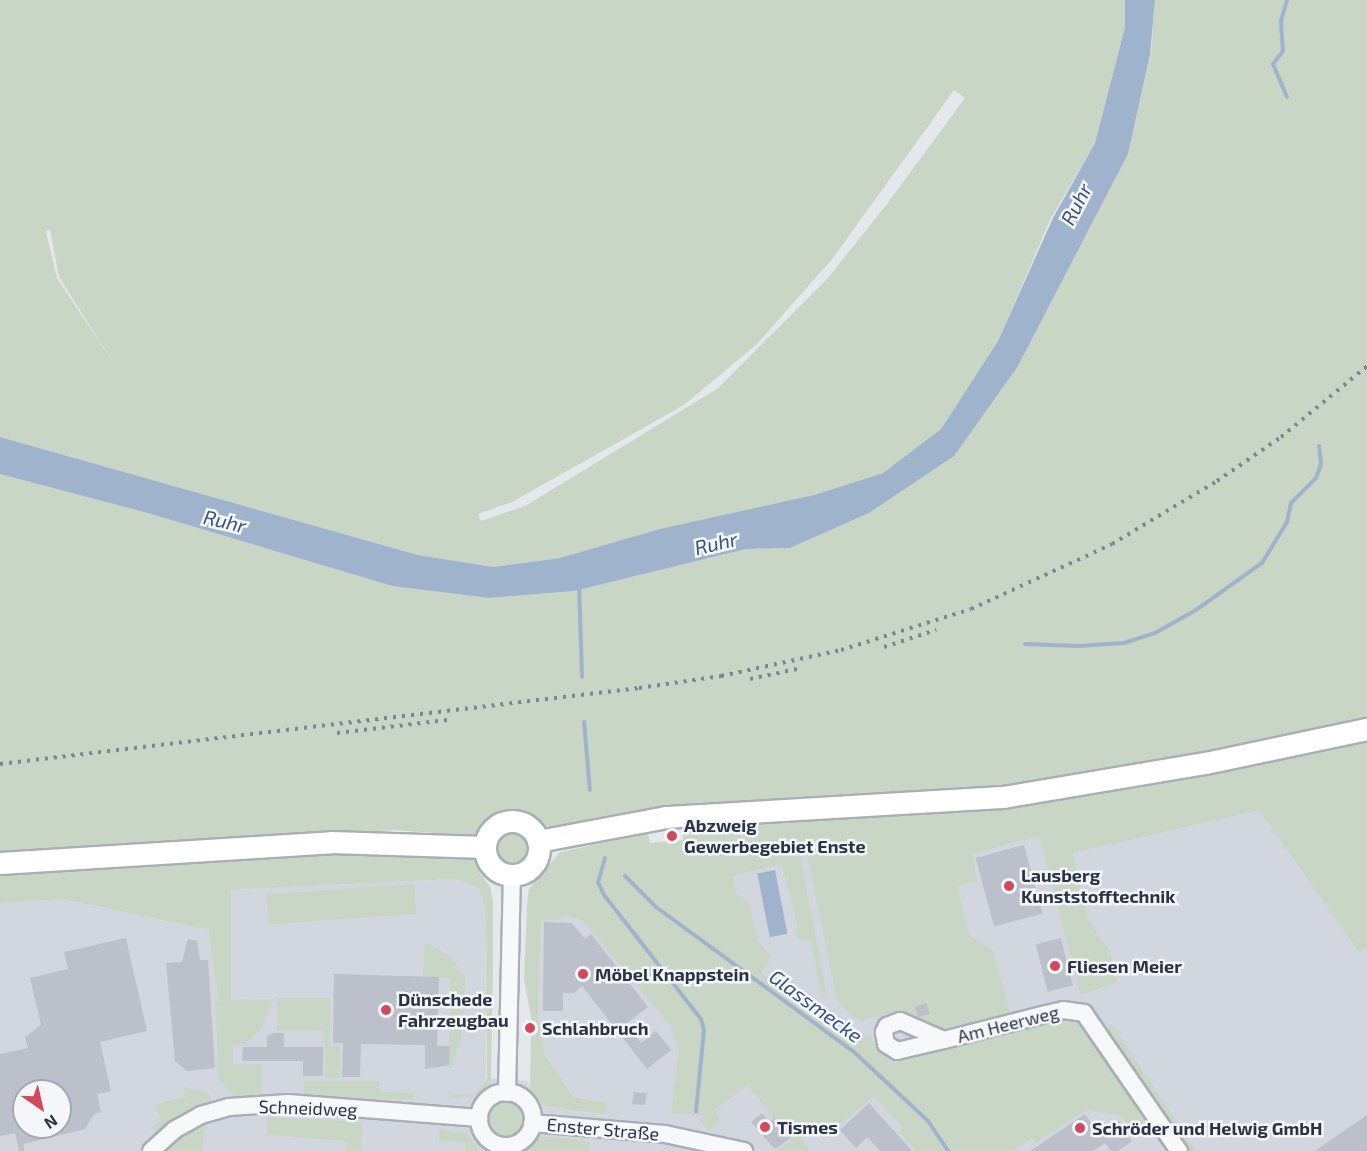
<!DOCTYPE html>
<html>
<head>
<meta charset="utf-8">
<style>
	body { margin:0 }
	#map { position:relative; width:1367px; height:1151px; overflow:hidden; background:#e4e7ec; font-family:"Exo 2",sans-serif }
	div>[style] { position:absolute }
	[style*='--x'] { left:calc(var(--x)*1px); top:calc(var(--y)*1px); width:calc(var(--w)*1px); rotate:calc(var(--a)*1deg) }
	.built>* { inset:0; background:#d2d6de }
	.green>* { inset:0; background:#c9d6c5; transform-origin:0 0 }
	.round { border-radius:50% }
	.water>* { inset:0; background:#9fb4cc; transform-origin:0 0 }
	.stream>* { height:4px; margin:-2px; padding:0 2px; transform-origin:2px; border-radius:2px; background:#9fb4cc }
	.building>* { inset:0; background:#bbc0ca; transform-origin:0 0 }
	.roads { filter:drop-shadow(2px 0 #a9aeb7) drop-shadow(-2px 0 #a9aeb7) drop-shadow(0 2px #a9aeb7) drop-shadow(0 -2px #a9aeb7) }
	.minor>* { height:16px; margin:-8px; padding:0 8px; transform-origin:8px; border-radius:8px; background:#f7f8fa }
	.minor>.ring { margin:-8px; padding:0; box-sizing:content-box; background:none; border:16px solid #f7f8fa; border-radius:50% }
	.major>* { height:21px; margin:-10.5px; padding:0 10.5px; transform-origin:10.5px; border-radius:10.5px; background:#fff }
	.major>.ring { margin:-10.5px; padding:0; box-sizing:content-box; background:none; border:21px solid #fff; border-radius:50% }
	.rail>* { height:4px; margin-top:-2px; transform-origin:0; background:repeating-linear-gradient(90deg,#7d8696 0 3px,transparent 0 9px) }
	.dots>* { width:16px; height:16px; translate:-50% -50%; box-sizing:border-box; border:3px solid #f4f6f9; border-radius:50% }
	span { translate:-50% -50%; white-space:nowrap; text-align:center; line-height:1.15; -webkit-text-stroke:5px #f4f6f9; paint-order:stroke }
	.poi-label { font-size:18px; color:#2b3445; font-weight:700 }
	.left { translate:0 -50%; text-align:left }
	.street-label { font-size:18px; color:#2b3445 }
	.water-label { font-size:20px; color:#34527a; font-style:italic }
	.north { position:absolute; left:12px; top:1079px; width:60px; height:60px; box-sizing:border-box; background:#f4f6f9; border:2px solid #a4a8b1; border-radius:50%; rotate:146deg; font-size:16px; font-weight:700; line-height:24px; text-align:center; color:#2b3445 }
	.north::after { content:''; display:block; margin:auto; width:21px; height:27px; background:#d1495b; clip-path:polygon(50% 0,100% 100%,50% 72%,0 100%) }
</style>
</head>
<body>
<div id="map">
	<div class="built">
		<i style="clip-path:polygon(evenodd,1367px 756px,1367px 1151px,0 1151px,0 903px,63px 899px,208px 930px,218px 1000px,230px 1000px,231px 890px,454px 879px,473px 885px,481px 893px,485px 908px,486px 1078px,528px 1081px,530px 1091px,544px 1106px,606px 1115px,608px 1103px,574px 1097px,545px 1055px,538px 1015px,541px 920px,561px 920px,561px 883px,902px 836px,1367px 756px,24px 1091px,60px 1091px,60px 1127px,24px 1127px,24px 1091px)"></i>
	</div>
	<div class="green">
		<i style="clip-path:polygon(evenodd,0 0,1125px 0,1125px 27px,1095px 143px,1051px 218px,998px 341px,941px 429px,883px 473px,814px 495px,560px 558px,493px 567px,418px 555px,0 437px,0 0,954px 90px,965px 98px,887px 204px,827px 279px,717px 389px,525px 506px,481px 521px,478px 514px,512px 502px,684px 405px,757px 344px,833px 258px,954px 90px,0 0,50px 230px,59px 277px,116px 367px,57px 278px,46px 231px,50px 230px)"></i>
		<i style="clip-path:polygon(1155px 0,1367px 0,1367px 721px,1129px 770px,1017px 786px,538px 827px,511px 813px,474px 834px,462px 835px,394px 830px,0 857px,0 474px,151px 514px,392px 586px,489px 598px,574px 591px,746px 549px,790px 548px,869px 513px,1018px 366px,1128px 154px,1151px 53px)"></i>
		<i style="clip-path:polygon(1367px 735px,1367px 947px,1359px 952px,1259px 810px,1073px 853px,1087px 918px,1110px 952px,1117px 982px,1081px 995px,1039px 836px,972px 854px,978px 880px,957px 887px,970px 936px,993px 950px,1010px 1014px,943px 1032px,900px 1011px,863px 1020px,853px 1017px,837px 1001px,806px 848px,799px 849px,827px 997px,822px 998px,811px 940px,798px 939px,795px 928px,798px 927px,783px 868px,777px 865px,732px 876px,736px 893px,749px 903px,758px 940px,771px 958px,761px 973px,833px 1025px,856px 1036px,870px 1036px,877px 1051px,892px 1063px,1065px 1019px,1078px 1021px,1149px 1123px,1145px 1133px,1135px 1133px,1120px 1115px,1086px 1110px,1036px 1143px,1032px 1138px,1013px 1151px,917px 1151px,899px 1132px,903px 1127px,874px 1096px,829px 1134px,818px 1123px,802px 1138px,810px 1151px,777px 1151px,795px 1136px,786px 1124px,773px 1118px,748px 1085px,714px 1110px,720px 1119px,709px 1132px,700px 1120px,705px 1115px,671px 1113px,679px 1049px,670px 1025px,582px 920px,561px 914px,561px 920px,541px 920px,538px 1015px,545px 1055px,574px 1097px,608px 1103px,606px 1115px,544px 1106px,530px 1091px,531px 1017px,524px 979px,527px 905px,529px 889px,560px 852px,648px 833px,650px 843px,683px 840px,683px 829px,719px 821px,914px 810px)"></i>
		<i class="round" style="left:492px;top:830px;width:38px;height:38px"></i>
		<i style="clip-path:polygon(307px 850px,445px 853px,469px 857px,483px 866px,479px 872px,490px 887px,493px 901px,493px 970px,491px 1078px,482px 1095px,449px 1099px,449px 1095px,475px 1094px,487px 1079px,485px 908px,481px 893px,473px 885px,454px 879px,231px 890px,231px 1000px,274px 999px,261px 1029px,244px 1044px,233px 1045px,233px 1064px,261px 1064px,262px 1093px,235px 1097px,219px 1079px,215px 1001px,229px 1000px,218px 1000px,208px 930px,63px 899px,0 903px,0 871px)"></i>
		<i style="left:414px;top:884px;width:30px;height:148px;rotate:86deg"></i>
		<i style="clip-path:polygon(425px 943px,450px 956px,465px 978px,461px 1038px,453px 1065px,449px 1065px,450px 978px,423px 976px)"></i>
		<i style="clip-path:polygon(277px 998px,330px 998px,330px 1046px,340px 1046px,340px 1078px,325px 1078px,324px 1030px,277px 1031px)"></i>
		<i style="clip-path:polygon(1108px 1024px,1112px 1024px,1196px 1151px,1188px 1151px,1111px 1038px)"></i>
		<i style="clip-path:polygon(304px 1081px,379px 1081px,380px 1092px,414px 1093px,414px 1100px,303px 1096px)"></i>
		<i style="clip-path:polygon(183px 1087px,208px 1093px,214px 1106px,159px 1134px,151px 1128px,162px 1119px,153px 1105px,186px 1097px)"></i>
		<i class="round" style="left:488px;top:1102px;width:36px;height:36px"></i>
		<i style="clip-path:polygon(267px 1117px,362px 1122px,361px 1151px,346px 1151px,346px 1141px,267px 1135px)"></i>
		<i style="clip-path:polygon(205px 1127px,202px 1151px,164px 1151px,186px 1135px)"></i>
		<i style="clip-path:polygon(439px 1129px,468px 1134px,479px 1151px,465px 1151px,465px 1142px,439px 1141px)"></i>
		<i style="clip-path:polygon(537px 1136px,589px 1141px,588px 1151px,520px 1151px)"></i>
	</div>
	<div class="water">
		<i style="clip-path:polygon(1125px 0,1155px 0,1150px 55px,1128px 154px,1018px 366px,954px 456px,869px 513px,790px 548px,746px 549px,574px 591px,489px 598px,392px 586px,151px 514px,0 474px,0 437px,418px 555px,493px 567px,560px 558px,660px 529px,814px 495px,883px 473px,941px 429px,998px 341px,1053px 218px,1095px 143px,1125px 27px)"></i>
		<i style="left:775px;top:870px;width:65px;height:18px;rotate:79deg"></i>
	</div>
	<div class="stream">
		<i style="--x:1287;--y:97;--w:36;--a:-113"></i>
		<i style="--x:1273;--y:64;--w:16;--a:-52"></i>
		<i style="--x:1283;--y:51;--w:30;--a:-94"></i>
		<i style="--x:1281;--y:21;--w:22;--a:-74"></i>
		<i style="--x:579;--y:585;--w:92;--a:88.1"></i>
		<i style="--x:1025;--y:644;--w:54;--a:2.1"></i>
		<i style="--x:1079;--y:646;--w:45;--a:-3.8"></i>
		<i style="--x:1124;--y:643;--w:33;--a:-18"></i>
		<i style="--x:1155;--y:633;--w:47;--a:-29.3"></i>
		<i style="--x:1196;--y:610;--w:81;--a:-35.5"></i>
		<i style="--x:1262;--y:563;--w:48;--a:-58.6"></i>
		<i style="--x:1287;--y:522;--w:19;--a:-78"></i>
		<i style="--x:1291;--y:503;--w:35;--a:-45"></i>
		<i style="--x:1316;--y:478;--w:15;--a:-70"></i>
		<i style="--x:1321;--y:464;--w:18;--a:-96"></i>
		<i style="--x:584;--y:722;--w:68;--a:85"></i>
		<i style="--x:605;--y:858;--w:25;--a:106"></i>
		<i style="--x:598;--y:882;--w:14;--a:65"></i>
		<i style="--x:604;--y:895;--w:157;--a:52"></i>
		<i style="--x:701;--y:1019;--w:11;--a:75"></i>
		<i style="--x:704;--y:1030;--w:82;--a:95.6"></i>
		<i style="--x:625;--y:876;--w:44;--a:45"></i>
		<i style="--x:656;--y:907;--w:244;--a:36.2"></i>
		<i style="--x:853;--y:1051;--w:103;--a:43"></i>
		<i style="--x:928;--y:1121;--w:36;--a:56"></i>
	</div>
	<div class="building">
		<i style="left:1024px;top:845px;width:71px;height:50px;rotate:75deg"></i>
		<i style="clip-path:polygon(544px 922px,572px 923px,585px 939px,591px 934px,648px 1007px,626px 1024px,641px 1043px,656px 1031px,671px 1050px,647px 1069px,582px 986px,574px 993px,563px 993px,563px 1011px,543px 1011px)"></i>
		<i style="clip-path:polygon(evenodd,126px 938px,147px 1031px,100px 1042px,111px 1091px,97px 1094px,101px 1112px,94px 1114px,85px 1129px,24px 1144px,24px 1151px,19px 1151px,15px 1133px,0 1136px,0 1054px,28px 1048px,25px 1037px,41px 1025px,30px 978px,68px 969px,64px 952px,126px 938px,24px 1091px,60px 1091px,60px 1127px,24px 1127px,24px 1091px)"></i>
		<i style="left:1061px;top:938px;width:49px;height:26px;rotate:76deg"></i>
		<i style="clip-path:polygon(188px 939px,197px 941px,200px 960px,208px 960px,215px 1068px,187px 1071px,175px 1061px,166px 963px,182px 962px)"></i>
		<i style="clip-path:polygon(334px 974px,439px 977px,437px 1046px,450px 1046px,449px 1065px,425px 1069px,425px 1045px,361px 1044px,360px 1077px,342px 1077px,343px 1043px,333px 1043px)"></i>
		<i style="clip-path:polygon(926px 1003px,930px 1014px,918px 1017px,915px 1007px)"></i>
		<i style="clip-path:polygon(274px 1033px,284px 1033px,284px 1047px,323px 1047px,323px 1076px,303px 1076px,303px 1061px,242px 1061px,243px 1047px,267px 1047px,267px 1036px)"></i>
		<i style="clip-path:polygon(634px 1092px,647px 1093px,645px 1105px,632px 1104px)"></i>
		<i style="clip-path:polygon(869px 1103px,885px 1121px,912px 1151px,880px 1151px,867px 1137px,856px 1148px,840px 1130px)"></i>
		<i style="clip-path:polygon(762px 1113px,769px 1122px,775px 1118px,793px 1136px,775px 1149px,751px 1122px)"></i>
		<i style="clip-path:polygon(1085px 1114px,1099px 1134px,1119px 1121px,1132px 1141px,1118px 1151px,1111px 1151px,1105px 1143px,1093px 1151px,1030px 1151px)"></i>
		<i style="clip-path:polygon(1367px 1115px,1367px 1151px,1315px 1151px)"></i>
	</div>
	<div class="roads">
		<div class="minor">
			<i style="--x:944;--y:1040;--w:48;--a:-156.6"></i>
			<i style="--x:900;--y:1021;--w:14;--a:159"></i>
			<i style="--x:887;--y:1026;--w:7;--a:117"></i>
			<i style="--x:884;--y:1032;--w:12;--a:81"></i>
			<i style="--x:886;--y:1044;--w:13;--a:32"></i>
			<i style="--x:897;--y:1051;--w:48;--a:-13.2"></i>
			<i style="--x:944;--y:1040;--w:105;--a:-14.3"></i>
			<i style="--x:1046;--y:1014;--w:17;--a:-13"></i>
			<i style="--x:1063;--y:1010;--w:21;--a:8"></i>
			<i style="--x:1084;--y:1013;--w:168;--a:55.5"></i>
			<i class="ring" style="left:479px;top:1092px;width:38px;height:38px"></i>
			<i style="--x:507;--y:1093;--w:217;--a:-88.7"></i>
			<i style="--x:532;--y:1123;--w:133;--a:4.7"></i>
			<i style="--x:665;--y:1134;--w:81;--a:12.1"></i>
			<i style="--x:151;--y:1151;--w:31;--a:-42"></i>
			<i style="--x:174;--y:1130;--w:31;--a:-29"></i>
			<i style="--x:201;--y:1115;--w:29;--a:-16"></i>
			<i style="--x:229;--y:1107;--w:59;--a:-3.9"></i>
			<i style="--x:288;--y:1103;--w:192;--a:4.5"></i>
		</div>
		<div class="major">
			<i class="ring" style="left:485px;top:821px;width:33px;height:33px"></i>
			<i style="--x:538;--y:841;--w:130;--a:-10.6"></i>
			<i style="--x:666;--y:817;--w:338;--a:-3.4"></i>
			<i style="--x:1003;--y:797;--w:205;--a:-9.6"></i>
			<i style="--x:1205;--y:763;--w:166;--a:-11.9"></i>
			<i style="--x:0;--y:863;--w:332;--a:-3.6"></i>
			<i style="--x:331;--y:842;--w:154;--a:1.9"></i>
		</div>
	</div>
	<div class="rail">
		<i style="--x:884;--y:647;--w:55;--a:-18.1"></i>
		<i style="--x:750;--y:679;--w:48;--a:-12"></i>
		<i style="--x:337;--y:733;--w:111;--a:-6.7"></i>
		<i style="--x:0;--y:764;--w:644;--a:-6.78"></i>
		<i style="--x:639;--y:688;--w:83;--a:-8.3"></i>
		<i style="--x:721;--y:676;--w:123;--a:-12.2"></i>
		<i style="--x:841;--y:650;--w:136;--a:-17.5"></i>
		<i style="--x:971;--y:609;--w:155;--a:-24.7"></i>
		<i style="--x:1112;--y:544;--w:122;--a:-31"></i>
		<i style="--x:1217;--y:481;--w:78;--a:-34.5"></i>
		<i style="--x:1281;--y:437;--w:112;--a:-39.5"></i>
	</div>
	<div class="dots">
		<i style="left:672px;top:836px;background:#d1495b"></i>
		<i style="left:1009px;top:886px;background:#d1495b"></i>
		<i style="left:1055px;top:966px;background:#d1495b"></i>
		<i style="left:583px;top:974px;background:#d1495b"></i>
		<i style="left:386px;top:1010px;background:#d1495b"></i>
		<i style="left:530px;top:1028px;background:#d1495b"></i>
		<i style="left:765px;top:1127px;background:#d1495b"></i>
		<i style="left:1080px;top:1128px;background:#d1495b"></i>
	</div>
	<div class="poi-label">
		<span class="left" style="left:684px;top:836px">Abzweig<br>Gewerbegebiet Enste</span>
		<span class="left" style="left:1021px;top:886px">Lausberg<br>Kunststofftechnik</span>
		<span class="left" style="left:1067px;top:966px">Fliesen Meier</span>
		<span class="left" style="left:595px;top:974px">Möbel Knappstein</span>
		<span class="left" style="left:398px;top:1010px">Dünschede<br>Fahrzeugbau</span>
		<span class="left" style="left:542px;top:1028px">Schlahbruch</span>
		<span class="left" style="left:777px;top:1127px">Tismes</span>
		<span class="left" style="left:1092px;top:1128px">Schröder und Helwig GmbH</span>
	</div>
	<div class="street-label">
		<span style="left:1008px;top:1024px;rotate:-14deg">Am Heerweg</span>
		<span style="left:308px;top:1108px;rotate:2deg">Schneidweg</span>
		<span style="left:603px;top:1129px;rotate:5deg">Enster Straße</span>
	</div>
	<div class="water-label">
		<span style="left:1076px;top:204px;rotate:-63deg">Ruhr</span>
		<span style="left:225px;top:521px;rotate:13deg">Ruhr</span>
		<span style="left:716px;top:543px;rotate:-13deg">Ruhr</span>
		<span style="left:816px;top:1006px;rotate:36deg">Glassmecke</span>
	</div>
	<div class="north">N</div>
</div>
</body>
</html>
